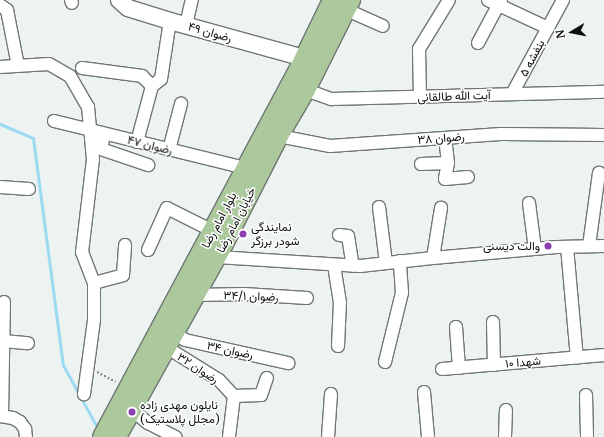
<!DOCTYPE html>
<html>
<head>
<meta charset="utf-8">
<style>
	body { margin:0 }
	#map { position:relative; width:604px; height:437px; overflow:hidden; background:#ecf3f0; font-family:Merriweather,Vazirmatn,serif }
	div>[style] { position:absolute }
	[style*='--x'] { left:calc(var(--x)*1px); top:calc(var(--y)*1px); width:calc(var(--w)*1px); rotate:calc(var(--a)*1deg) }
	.stream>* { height:3px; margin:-1.5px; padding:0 1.5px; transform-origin:1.5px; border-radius:1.5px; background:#9cdaf3 }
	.path>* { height:2px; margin-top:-1px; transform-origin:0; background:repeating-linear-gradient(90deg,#7d8280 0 2px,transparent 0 4px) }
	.roads { filter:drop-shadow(1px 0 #717774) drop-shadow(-1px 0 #717774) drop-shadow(0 1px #717774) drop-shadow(0 -1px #717774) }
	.street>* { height:12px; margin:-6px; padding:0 6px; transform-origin:6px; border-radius:6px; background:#fff }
	.secondary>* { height:16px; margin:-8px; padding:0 8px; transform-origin:8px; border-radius:8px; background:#fff }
	.primary>* { height:18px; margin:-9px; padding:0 9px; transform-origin:9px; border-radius:9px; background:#abc99c }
	.dots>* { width:11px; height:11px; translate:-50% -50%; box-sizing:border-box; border:2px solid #fff; border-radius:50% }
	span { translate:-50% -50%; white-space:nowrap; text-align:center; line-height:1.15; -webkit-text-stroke:3px #fff; paint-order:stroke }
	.street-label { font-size:12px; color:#0e100f }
	.poi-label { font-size:12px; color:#0e100f }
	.left { translate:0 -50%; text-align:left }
	.right { translate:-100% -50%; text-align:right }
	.north { position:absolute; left:552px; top:12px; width:40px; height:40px; -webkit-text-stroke:3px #fff; paint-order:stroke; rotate:260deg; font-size:11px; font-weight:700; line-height:16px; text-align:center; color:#0e100f }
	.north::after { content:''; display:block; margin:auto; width:14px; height:18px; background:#0e100f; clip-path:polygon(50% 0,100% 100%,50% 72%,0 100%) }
</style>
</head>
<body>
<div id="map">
	<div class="stream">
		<i style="--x:0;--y:124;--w:36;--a:23"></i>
		<i style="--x:33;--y:138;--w:229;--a:82.5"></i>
		<i style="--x:63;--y:365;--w:73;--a:61.3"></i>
	</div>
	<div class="path">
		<i style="--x:97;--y:372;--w:21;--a:28"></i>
	</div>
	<div class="roads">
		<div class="street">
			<i style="--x:71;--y:0;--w:3;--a:72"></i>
			<i style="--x:488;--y:0;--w:66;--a:25"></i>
			<i style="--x:0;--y:5;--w:9;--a:36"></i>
			<i style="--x:7;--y:10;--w:57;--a:78.9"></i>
			<i style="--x:347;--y:10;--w:39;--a:24"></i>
			<i style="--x:186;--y:25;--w:26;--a:-77"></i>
			<i style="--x:478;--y:43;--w:49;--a:-61.9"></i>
			<i style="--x:0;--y:67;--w:49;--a:-3.5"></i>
			<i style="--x:49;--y:64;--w:24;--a:30"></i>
			<i style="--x:70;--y:76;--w:36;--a:60"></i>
			<i style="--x:88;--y:107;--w:52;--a:84.5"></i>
			<i style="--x:93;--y:159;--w:94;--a:96.7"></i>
			<i style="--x:82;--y:252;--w:33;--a:69"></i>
			<i style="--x:94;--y:283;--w:37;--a:90"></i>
			<i style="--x:94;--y:320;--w:75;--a:97.7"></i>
			<i style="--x:82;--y:68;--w:61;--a:7.6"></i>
			<i style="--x:142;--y:76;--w:14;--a:45"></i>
			<i style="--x:306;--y:90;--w:27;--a:20"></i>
			<i style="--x:331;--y:99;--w:273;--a:-1.5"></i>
			<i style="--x:512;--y:94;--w:107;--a:-61.5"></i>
			<i style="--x:420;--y:97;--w:48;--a:-91.2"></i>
			<i style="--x:419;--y:49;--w:57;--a:-58.5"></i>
			<i style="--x:54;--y:121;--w:197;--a:13.8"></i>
			<i style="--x:104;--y:134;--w:15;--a:101"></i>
			<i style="--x:101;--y:149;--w:50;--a:18.8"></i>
			<i style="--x:279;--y:136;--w:52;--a:11.1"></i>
			<i style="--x:330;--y:146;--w:171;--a:-4"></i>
			<i style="--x:501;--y:134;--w:103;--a:0.6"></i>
			<i style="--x:445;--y:138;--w:25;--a:83"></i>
			<i style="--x:137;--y:142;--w:58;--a:-75"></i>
			<i style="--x:152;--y:86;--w:11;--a:-38"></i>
			<i style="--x:161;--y:79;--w:59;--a:-81.2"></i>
			<i style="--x:169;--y:150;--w:48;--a:-75.4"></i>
			<i style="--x:421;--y:164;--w:27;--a:-2"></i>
			<i style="--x:448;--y:163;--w:16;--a:101"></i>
			<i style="--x:445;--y:179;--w:23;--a:-5"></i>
			<i style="--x:0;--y:187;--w:29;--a:4"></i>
			<i style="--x:529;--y:203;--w:46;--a:82.6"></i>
			<i style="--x:379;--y:207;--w:56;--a:82.9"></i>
			<i style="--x:339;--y:235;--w:9;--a:6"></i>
			<i style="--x:348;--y:236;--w:30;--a:81"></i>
			<i style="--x:589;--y:246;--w:74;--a:-82.2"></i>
			<i style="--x:567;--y:247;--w:111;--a:84.9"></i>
			<i style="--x:148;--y:250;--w:46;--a:-65.7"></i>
			<i style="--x:167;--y:208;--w:51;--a:26.6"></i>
			<i style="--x:217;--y:257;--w:143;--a:3.6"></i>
			<i style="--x:360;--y:266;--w:73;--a:-6.3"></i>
			<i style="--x:433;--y:258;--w:124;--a:-5.1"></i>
			<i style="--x:557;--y:247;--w:47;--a:-1.2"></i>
			<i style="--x:433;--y:258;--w:51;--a:-80.9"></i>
			<i style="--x:334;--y:265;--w:37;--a:81"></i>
			<i style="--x:340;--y:302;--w:44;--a:92.6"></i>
			<i style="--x:94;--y:283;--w:30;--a:-15"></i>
			<i style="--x:123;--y:275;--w:30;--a:-86"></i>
			<i style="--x:196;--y:295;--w:48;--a:-1.2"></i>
			<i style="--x:244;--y:294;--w:63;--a:3.6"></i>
			<i style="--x:493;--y:322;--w:43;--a:88.7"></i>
			<i style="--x:456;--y:327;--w:41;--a:85.8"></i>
			<i style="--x:174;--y:333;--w:13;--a:32"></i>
			<i style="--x:185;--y:340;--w:106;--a:12.6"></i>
			<i style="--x:3;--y:341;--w:25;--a:5"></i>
			<i style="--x:166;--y:347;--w:62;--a:31.9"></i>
			<i style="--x:219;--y:380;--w:22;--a:47"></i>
			<i style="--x:234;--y:396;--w:41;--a:97"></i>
			<i style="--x:385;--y:362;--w:71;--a:-76.2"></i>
			<i style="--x:402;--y:293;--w:32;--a:-94"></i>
			<i style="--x:442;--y:369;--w:163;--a:-4.9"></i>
			<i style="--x:424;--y:392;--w:45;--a:84.9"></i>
			<i style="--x:586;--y:395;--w:42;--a:88.6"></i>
			<i style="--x:234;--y:396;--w:27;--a:-2"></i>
			<i style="--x:261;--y:395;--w:18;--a:-71"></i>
			<i style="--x:132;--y:410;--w:21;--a:39"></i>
			<i style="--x:148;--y:423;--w:31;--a:27"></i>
			<i style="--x:0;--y:416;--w:13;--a:9"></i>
			<i style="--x:13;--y:418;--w:8;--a:30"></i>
			<i style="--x:20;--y:422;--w:9;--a:54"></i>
			<i style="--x:25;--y:429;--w:8;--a:83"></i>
			<i style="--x:2;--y:416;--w:114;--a:-89"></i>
			<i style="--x:328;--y:437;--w:43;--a:-86"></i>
			<i style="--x:505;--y:437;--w:27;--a:-88"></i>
		</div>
		<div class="secondary">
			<i style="--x:119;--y:0;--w:12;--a:42"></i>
			<i style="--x:128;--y:8;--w:44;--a:17.2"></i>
			<i style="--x:170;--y:21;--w:139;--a:15.4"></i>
		</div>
		<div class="primary">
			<i style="--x:102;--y:437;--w:429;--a:-61.9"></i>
			<i style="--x:304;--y:58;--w:64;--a:-64.2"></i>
			<i style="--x:117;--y:437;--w:221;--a:-61"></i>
			<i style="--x:224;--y:244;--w:121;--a:-63"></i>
			<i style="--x:279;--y:136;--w:53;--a:-59.6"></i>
			<i style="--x:306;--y:90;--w:101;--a:-63.4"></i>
		</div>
	</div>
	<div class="dots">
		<i style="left:243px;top:234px;background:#8d3eae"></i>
		<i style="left:548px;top:246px;background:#8d3eae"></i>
		<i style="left:132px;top:412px;background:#8d3eae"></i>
	</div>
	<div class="street-label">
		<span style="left:210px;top:32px;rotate:16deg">رضوان ۴۹</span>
		<span style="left:532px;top:58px;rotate:-62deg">بنفشه ۵</span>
		<span style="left:454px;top:96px;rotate:-2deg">آیت الله طالقانی</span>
		<span style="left:441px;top:138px;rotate:-4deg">رضوان ۳۸</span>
		<span style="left:150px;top:145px;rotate:14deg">رضوان ۴۷</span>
		<span style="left:219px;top:220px;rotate:-62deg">بلوار امام رضا</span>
		<span style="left:236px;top:220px;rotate:-63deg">خیابان امام رضا</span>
		<span style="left:251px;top:296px;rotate:2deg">رضوان ۳۴/۱</span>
		<span style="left:230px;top:350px;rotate:12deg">رضوان ۳۴</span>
		<span style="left:523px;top:362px;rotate:-5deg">شهدا ۱۰</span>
		<span style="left:198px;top:368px;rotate:33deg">رضوان ۳۲</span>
	</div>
	<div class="poi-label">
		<span class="left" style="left:251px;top:234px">نمایندگی<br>شودر برزگر</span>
		<span class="right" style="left:540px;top:246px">والت دیسنی</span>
		<span class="left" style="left:140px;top:412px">نایلون مهدی زاده<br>(مجلل پلاستیک)</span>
	</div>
	<div class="north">N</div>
</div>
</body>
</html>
